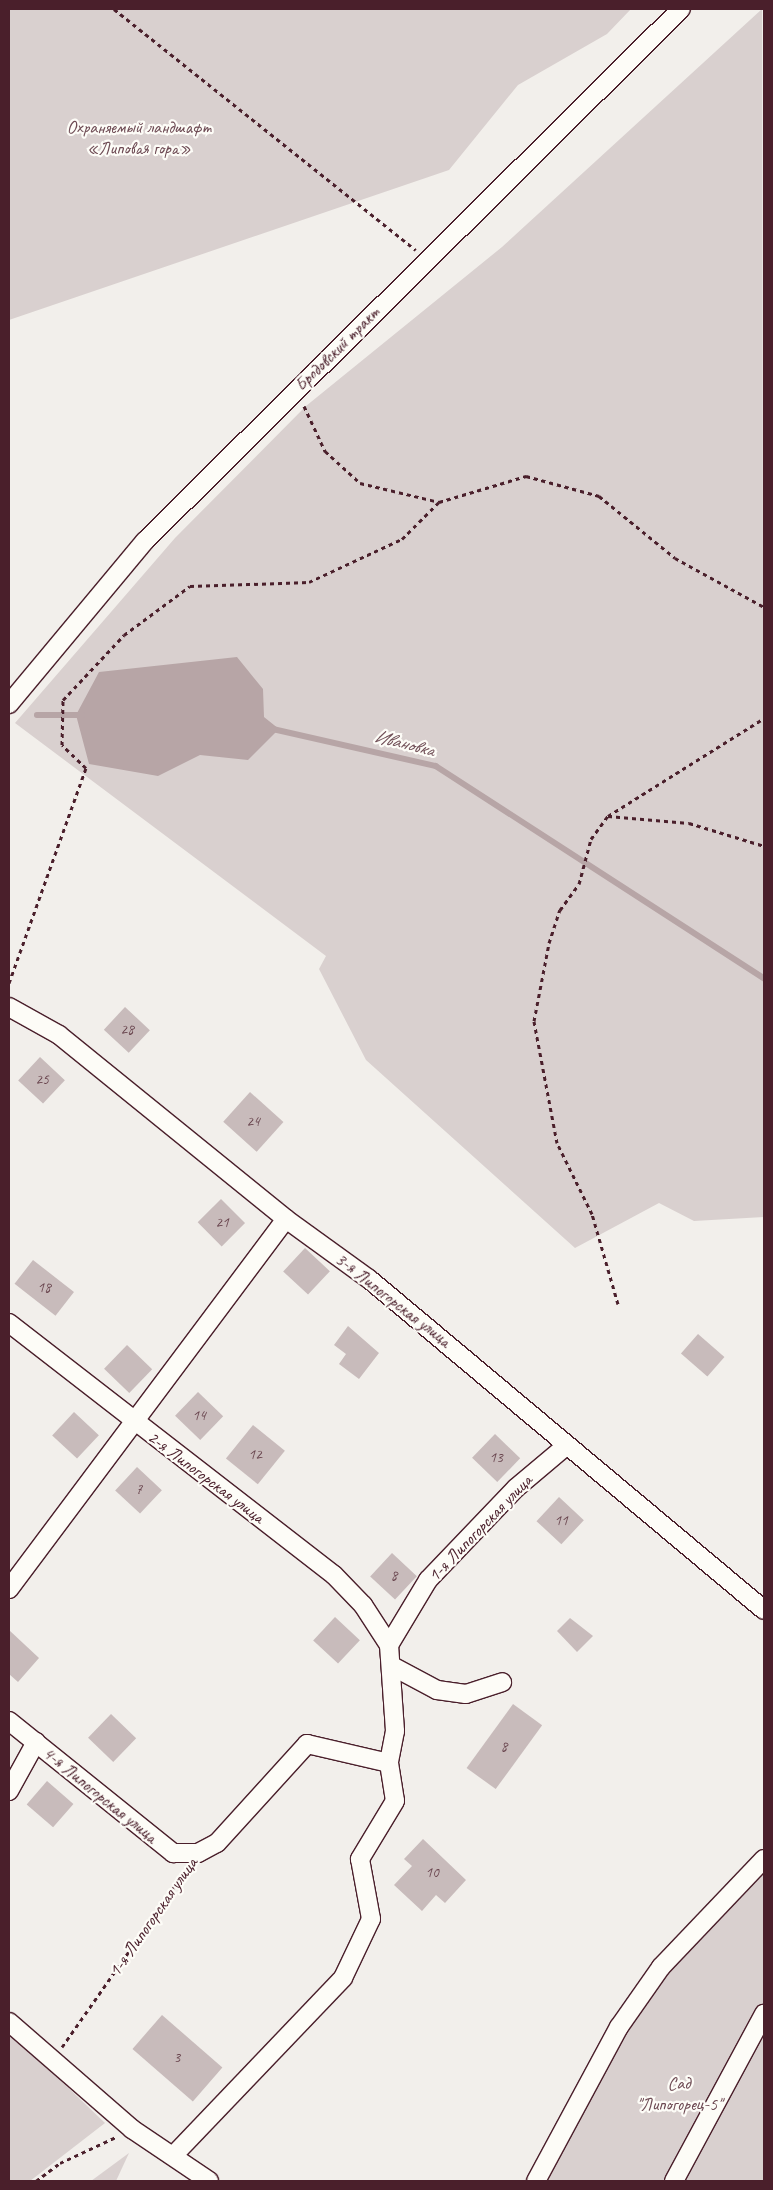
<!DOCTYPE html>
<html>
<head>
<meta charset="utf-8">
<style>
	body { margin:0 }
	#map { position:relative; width:773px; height:2190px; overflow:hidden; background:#f2efeb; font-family:Caveat,sans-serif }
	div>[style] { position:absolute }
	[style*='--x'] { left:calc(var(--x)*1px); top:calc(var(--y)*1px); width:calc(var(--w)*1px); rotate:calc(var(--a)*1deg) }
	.green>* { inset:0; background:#d9d0cf }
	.water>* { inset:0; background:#b7a5a6 }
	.stream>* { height:5.5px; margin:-2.75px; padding:0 2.75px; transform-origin:2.75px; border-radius:2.75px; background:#b7a5a6 }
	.building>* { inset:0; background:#c8bbbb; transform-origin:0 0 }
	.path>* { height:3px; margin-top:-1.5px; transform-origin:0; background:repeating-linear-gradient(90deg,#4a1f2b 0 4px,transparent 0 8px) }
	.roads { filter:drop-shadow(1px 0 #4a1f2b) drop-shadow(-1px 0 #4a1f2b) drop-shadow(0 1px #4a1f2b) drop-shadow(0 -1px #4a1f2b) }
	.minor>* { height:18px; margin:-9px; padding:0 9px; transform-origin:9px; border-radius:9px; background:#fdfcf7 }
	span { translate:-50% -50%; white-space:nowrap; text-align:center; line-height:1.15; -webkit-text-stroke:4.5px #fdfcf7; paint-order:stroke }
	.number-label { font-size:15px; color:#6a464f }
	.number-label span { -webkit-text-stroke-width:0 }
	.park-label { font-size:18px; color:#6e4b54 }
	.street-label { font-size:18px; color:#4a1f2b }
	.water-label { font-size:19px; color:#704e56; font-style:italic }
	.frame { position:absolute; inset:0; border:10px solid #4a1f2b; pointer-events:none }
</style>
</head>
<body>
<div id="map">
	<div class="green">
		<i style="clip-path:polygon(9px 9px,631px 9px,607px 34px,518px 85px,449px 170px,9px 320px)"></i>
		<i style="clip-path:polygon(762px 9px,764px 1217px,694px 1221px,659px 1203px,575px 1248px,366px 1060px,319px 969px,326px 956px,15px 723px,175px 538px,306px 406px,502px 247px)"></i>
		<i style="clip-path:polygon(764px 1862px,764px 2181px,530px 2181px,619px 2027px)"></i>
		<i style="clip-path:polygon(9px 2031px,105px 2123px,30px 2181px,9px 2181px)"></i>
		<i style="clip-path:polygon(129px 2153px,116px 2181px,91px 2181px)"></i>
	</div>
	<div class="water">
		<i style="clip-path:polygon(237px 657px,263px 689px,264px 717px,279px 729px,248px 760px,200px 755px,158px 776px,89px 764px,76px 715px,99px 672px)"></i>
	</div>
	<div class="stream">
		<i style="--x:37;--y:715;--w:45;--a:0"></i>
		<i style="--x:273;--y:729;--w:167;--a:12.8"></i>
		<i style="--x:436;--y:766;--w:391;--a:32.9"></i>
	</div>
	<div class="building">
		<i style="left:125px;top:1007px;width:34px;height:31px;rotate:43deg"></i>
		<i style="left:40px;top:1057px;width:34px;height:32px;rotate:43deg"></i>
		<i style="left:250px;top:1092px;width:45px;height:40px;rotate:42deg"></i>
		<i style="left:221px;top:1199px;width:34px;height:33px;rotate:45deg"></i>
		<i style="left:305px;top:1248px;width:34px;height:32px;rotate:43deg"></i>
		<i style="left:33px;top:1260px;width:52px;height:30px;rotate:38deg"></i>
		<i style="clip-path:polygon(348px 1326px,379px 1353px,359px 1379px,339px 1364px,346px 1354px,334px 1345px)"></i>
		<i style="left:698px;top:1334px;width:35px;height:26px;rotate:41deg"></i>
		<i style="left:127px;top:1345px;width:35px;height:33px;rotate:44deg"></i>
		<i style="left:198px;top:1392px;width:35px;height:33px;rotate:44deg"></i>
		<i style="left:74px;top:1412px;width:34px;height:32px;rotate:43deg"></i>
		<i style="left:253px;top:1425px;width:41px;height:43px;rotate:39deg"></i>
		<i style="left:495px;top:1434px;width:35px;height:33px;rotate:44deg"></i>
		<i style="left:137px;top:1467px;width:34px;height:32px;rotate:43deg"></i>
		<i style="left:559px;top:1497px;width:34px;height:33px;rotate:43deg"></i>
		<i style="left:392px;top:1553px;width:34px;height:32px;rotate:43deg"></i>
		<i style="left:335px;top:1617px;width:34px;height:32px;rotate:43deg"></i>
		<i style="clip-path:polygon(570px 1618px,593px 1636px,577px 1652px,557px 1631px)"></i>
		<i style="clip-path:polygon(9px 1630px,39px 1658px,18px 1682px,9px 1674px)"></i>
		<i style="left:513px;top:1704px;width:36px;height:79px;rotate:36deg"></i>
		<i style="left:111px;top:1714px;width:35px;height:33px;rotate:44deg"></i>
		<i style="left:47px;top:1781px;width:35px;height:31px;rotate:41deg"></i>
		<i style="clip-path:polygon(423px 1839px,466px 1880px,445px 1903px,436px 1895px,422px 1911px,394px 1885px,412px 1866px,404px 1859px)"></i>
		<i style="left:162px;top:2015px;width:80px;height:45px;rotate:41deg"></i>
	</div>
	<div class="path">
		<i style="--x:114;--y:9;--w:386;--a:38.6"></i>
		<i style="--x:304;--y:406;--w:50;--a:65"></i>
		<i style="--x:325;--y:451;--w:47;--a:42.4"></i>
		<i style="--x:360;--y:483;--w:81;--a:13.5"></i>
		<i style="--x:439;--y:502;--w:91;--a:-16.6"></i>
		<i style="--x:526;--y:476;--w:76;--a:15.3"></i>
		<i style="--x:599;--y:496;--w:98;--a:39.2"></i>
		<i style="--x:675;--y:558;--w:102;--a:28.8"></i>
		<i style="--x:608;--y:816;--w:81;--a:4.9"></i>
		<i style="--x:689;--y:823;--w:78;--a:17"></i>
		<i style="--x:9;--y:983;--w:228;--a:-70.3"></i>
		<i style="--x:86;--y:768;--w:33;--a:-136"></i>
		<i style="--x:62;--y:745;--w:45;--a:-88.7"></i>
		<i style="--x:63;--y:700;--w:89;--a:-46.8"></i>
		<i style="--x:124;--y:635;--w:82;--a:-36.6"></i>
		<i style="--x:190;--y:586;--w:119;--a:-1.9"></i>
		<i style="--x:309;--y:582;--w:102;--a:-24.8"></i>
		<i style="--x:402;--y:539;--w:52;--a:-45"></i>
		<i style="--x:618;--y:1304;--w:94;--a:-106.1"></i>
		<i style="--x:592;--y:1214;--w:79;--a:-116.2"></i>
		<i style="--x:557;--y:1143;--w:124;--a:-100.7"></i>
		<i style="--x:534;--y:1021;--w:79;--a:-79.1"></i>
		<i style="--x:549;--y:943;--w:35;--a:-72"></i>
		<i style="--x:560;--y:910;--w:32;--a:-54"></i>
		<i style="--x:579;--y:884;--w:47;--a:-75.1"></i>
		<i style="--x:591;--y:839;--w:29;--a:-54"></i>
		<i style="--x:608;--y:816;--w:184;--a:-32.1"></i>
		<i style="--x:62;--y:2047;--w:216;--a:-55"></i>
		<i style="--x:36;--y:2181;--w:30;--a:-37"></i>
		<i style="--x:60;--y:2163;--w:62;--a:-24.9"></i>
	</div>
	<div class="roads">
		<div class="minor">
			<i style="--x:9;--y:704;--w:212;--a:-50.2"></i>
			<i style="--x:145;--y:541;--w:755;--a:-44.79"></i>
			<i style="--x:9;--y:1007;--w:57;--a:29.2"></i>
			<i style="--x:59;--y:1035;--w:292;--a:39"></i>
			<i style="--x:286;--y:1219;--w:102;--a:35.9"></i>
			<i style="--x:369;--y:1279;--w:515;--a:39.96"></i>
			<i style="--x:9;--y:1323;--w:411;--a:37.8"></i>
			<i style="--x:334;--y:1575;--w:42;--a:46"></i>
			<i style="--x:363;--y:1605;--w:48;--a:57"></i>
			<i style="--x:389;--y:1645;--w:86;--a:86"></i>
			<i style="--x:395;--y:1731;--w:33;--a:101"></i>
			<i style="--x:389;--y:1763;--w:38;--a:81"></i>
			<i style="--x:395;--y:1801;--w:68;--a:121.1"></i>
			<i style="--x:360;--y:1859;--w:61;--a:79.6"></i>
			<i style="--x:371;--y:1919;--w:65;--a:115.4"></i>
			<i style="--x:343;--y:1978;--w:245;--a:133.7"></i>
			<i style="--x:9;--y:1589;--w:462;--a:-53.2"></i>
			<i style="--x:389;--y:1645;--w:76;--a:-59"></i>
			<i style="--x:428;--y:1580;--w:127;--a:-46.3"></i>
			<i style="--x:516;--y:1488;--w:65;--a:-40"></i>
			<i style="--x:392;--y:1666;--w:51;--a:28.1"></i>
			<i style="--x:437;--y:1690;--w:29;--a:8"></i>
			<i style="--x:466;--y:1694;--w:38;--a:-18"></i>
			<i style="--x:9;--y:1721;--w:211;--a:38.8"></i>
			<i style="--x:173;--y:1853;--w:25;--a:0"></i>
			<i style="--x:198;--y:1853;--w:21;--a:-28"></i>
			<i style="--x:217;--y:1843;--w:134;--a:-47.7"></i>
			<i style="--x:307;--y:1744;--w:84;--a:13"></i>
			<i style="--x:9;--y:1791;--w:56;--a:-61.1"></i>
			<i style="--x:9;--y:2022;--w:163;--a:41"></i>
			<i style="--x:132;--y:2129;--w:93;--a:34"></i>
			<i style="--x:536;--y:2181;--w:175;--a:-61.7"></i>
			<i style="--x:619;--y:2027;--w:73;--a:-55"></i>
			<i style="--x:661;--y:1967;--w:149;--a:-46.4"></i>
			<i style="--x:674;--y:2181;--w:190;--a:-61.7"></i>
		</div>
	</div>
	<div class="number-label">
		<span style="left:127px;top:1030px">28</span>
		<span style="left:42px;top:1080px">25</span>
		<span style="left:253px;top:1122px">24</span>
		<span style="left:222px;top:1223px">21</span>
		<span style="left:44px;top:1288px">18</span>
		<span style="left:199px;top:1416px">14</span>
		<span style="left:255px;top:1455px">12</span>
		<span style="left:496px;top:1458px">13</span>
		<span style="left:139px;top:1490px">7</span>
		<span style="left:561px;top:1521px">11</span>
		<span style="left:394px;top:1576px">8</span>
		<span style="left:504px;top:1747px">8</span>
		<span style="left:432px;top:1873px">10</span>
		<span style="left:177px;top:2058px">3</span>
	</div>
	<div class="park-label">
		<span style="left:139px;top:138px">Охраняемый ландшафт<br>«Липовая гора»</span>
		<span style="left:679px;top:2094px">Сад<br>"Липогорец-5"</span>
	</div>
	<div class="street-label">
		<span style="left:337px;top:349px;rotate:-45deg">Бродовский тракт</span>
		<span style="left:393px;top:1300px;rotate:38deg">3-я Липогорская улица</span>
		<span style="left:206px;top:1477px;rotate:37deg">2-я Липогорская улица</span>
		<span style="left:480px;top:1528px;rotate:-46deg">1-я Липогорская улица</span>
		<span style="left:100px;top:1795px;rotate:39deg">4-я Липогорская улица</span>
		<span style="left:153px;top:1917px;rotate:-55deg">1-я Липогорская улица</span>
	</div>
	<div class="water-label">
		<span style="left:404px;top:744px;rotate:14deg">Ивановка</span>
	</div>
	<div class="frame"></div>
</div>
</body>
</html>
